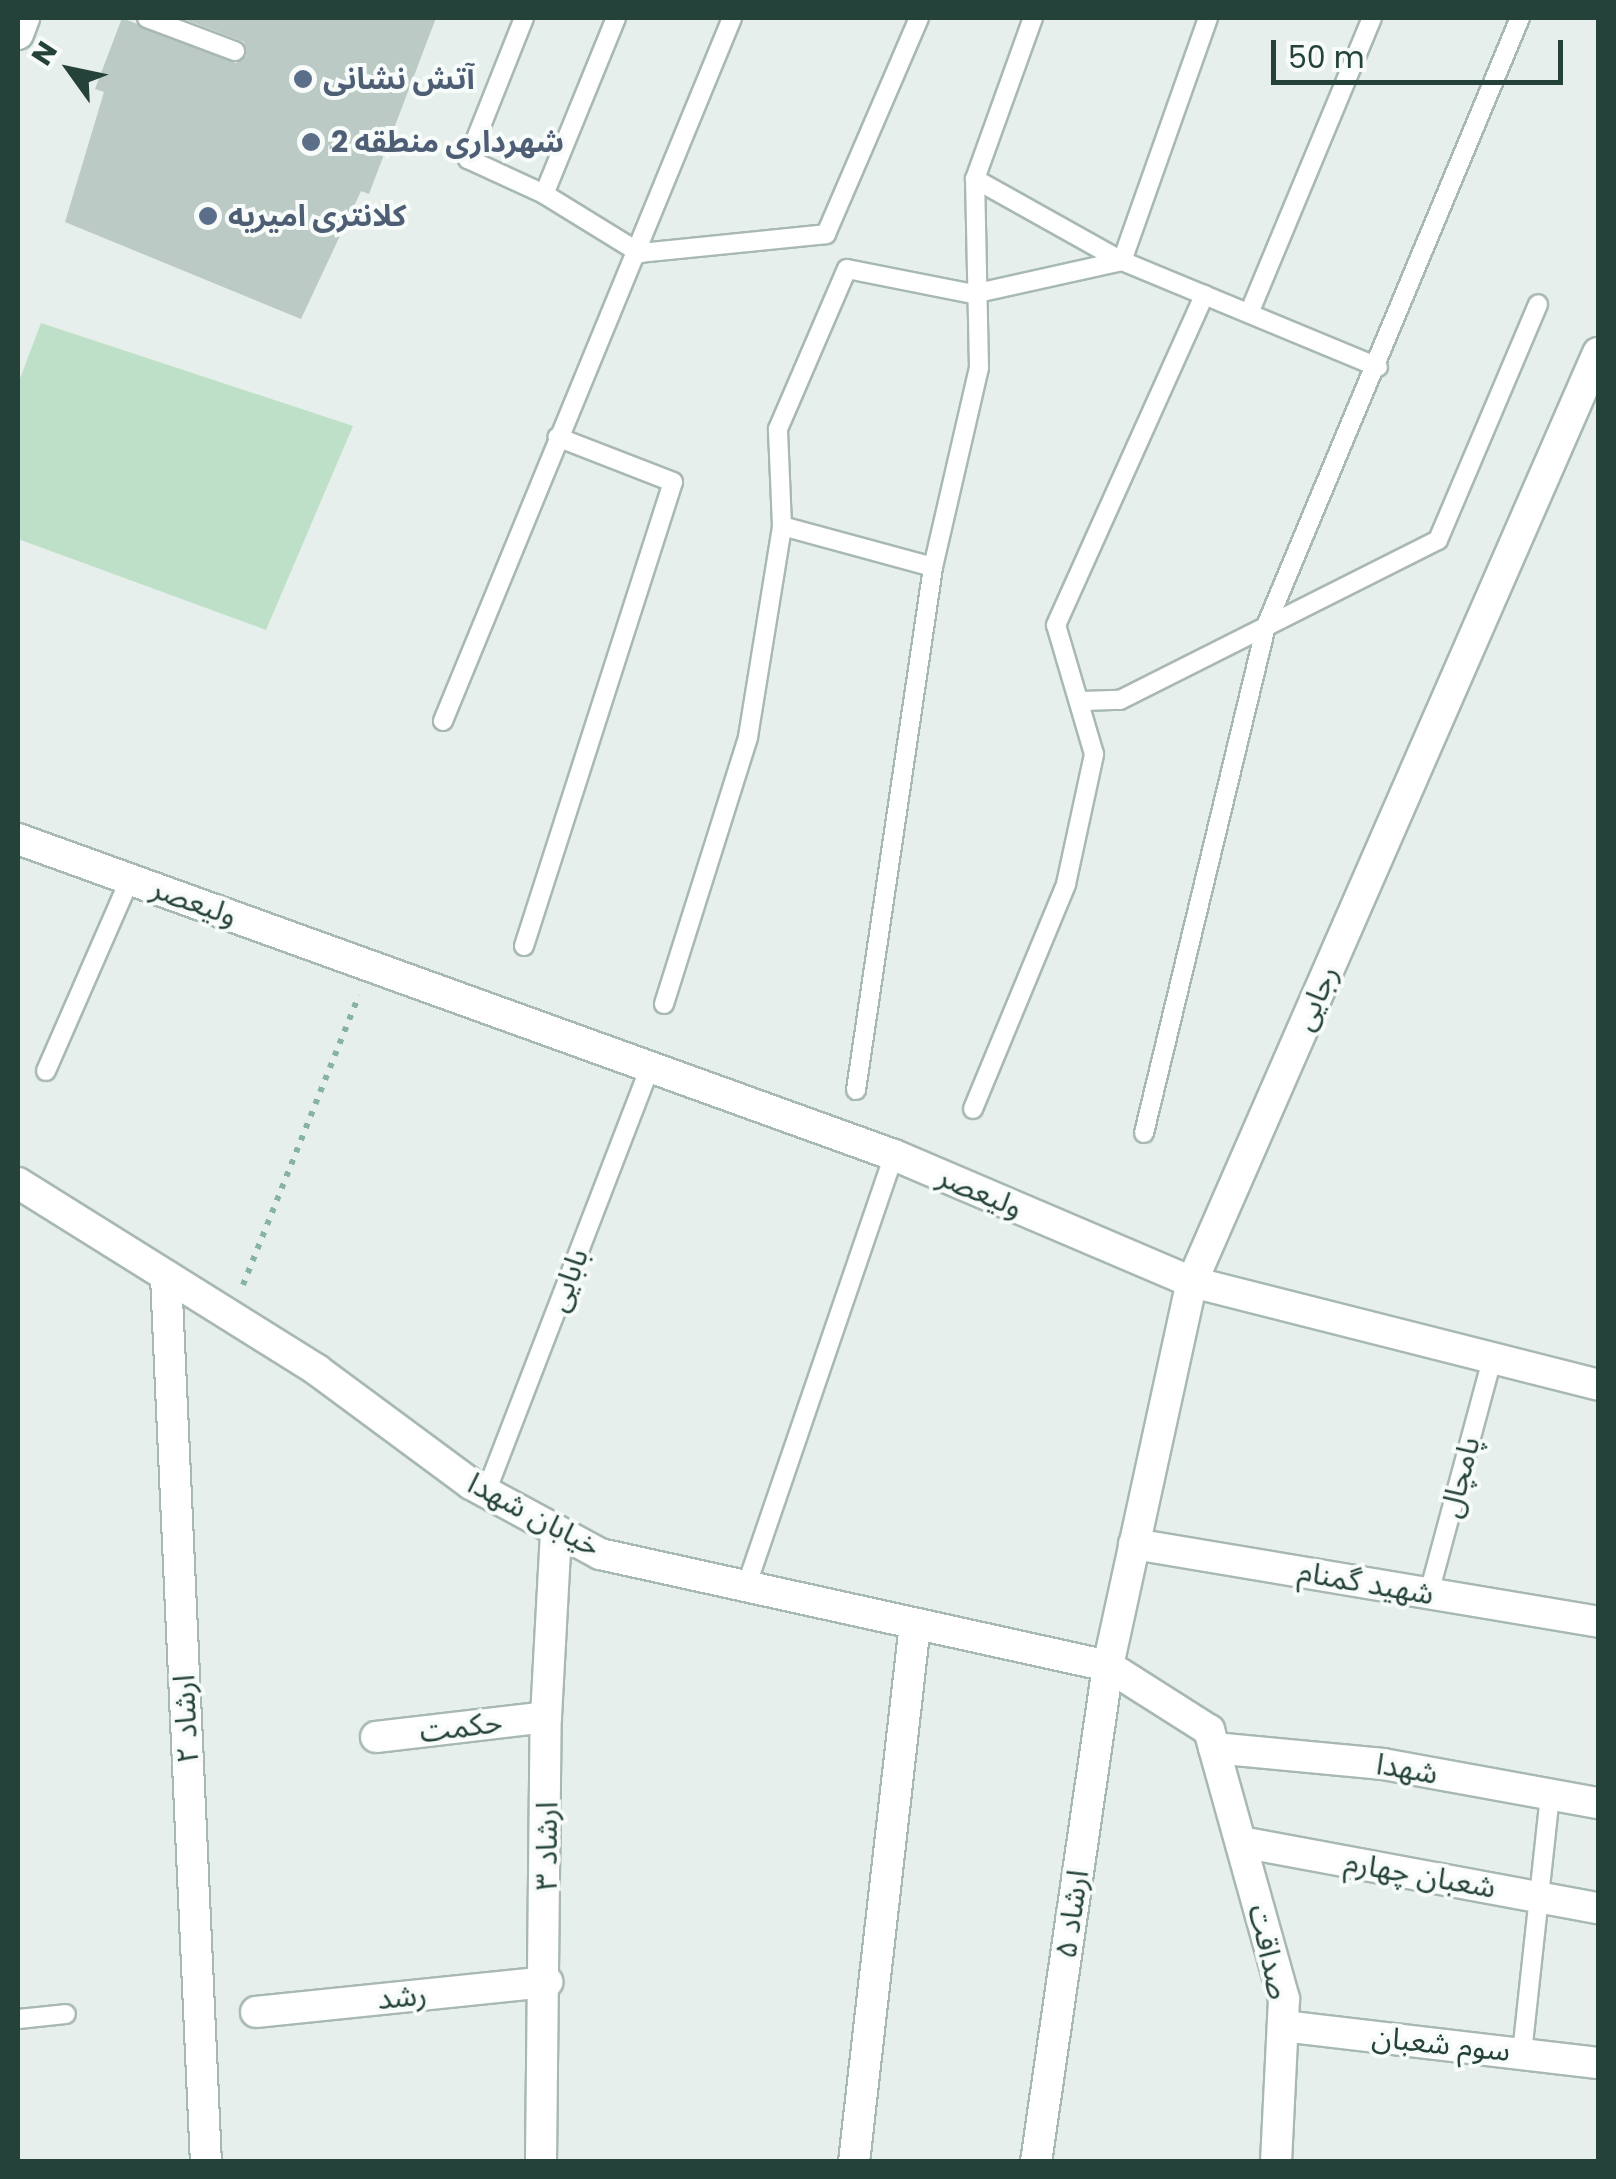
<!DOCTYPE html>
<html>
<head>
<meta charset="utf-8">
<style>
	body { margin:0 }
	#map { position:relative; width:1616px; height:2179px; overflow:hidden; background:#e6efeb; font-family:Poppins,"Noto Sans Arabic",sans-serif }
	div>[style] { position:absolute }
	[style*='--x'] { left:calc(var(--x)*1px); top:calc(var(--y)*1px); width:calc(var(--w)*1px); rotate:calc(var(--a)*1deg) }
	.green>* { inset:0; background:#bfe0c8 }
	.building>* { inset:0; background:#bbcac4 }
	.path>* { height:6px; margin-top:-3px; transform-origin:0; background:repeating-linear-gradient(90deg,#86b3a5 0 5px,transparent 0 13px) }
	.roads { filter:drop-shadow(2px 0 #a8b8b2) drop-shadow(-2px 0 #a8b8b2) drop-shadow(0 2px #a8b8b2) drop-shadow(0 -2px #a8b8b2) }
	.service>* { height:18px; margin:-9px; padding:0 9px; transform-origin:9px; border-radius:9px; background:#fff }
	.minor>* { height:30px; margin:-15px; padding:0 15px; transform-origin:15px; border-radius:15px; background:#fff }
	.tertiary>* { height:30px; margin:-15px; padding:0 15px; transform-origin:15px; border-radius:15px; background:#fff }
	.secondary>* { height:30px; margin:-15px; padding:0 15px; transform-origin:15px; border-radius:15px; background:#fff }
	.dots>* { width:28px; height:28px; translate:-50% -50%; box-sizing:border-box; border:5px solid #f7fbf9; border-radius:50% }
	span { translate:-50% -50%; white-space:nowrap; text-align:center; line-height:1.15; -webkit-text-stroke:8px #f7fbf9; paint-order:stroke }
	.service-label { font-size:30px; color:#4e5e75; font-weight:700 }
	.left { translate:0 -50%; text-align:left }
	.street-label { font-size:30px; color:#24423a }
	.frame { position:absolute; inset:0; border:20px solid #24423a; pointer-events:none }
	.north { position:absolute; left:20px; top:20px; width:100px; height:100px; -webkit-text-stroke:8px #f7fbf9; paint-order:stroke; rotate:303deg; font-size:28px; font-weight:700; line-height:40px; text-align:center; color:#24423a }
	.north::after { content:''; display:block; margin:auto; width:35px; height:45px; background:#24423a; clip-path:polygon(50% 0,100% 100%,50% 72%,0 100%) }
	.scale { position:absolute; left:1271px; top:40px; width:292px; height:45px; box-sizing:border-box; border:5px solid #24423a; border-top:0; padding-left:12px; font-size:30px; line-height:35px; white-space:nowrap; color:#24423a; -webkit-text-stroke:8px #f7fbf9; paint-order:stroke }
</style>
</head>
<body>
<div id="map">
	<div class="green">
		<i style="clip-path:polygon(41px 323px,353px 426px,266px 630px,18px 539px,18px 384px)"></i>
	</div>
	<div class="building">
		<i style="clip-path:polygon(122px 18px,236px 63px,246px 56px,244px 42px,181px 18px,436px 18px,369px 194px,361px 191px,301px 319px,65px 222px,104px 92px,95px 89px)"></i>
	</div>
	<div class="path">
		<i style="--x:243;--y:1285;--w:312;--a:-68.2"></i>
	</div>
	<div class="roads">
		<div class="service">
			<i style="--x:147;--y:18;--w:94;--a:20.6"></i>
			<i style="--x:524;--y:18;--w:152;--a:111.7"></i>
			<i style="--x:468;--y:159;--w:84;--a:24.7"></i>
			<i style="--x:616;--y:18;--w:190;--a:112.2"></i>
			<i style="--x:544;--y:194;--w:113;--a:31.6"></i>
			<i style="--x:640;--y:253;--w:187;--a:-5.8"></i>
			<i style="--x:826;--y:234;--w:235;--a:-66.7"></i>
			<i style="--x:975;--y:179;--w:168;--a:29.2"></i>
			<i style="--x:1122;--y:261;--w:258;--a:-70.5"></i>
			<i style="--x:1250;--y:311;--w:317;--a:-67.4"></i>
			<i style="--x:782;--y:526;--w:156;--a:15.2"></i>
			<i style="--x:1082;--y:701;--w:38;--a:-2"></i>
			<i style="--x:1120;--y:700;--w:356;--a:-26.7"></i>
			<i style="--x:1438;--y:540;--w:256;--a:-67"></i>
			<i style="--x:443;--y:721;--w:760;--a:-67.65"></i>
			<i style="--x:524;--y:946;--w:487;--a:-72.2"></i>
			<i style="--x:673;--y:482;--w:124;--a:-158.8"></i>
			<i style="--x:664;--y:1004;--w:280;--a:-72.5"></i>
			<i style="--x:748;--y:737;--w:214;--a:-80.8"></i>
			<i style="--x:782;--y:526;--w:97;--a:-92.4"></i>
			<i style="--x:778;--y:429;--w:174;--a:-66.7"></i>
			<i style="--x:847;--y:269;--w:128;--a:11.2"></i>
			<i style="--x:973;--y:294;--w:153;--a:-12.5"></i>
			<i style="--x:1122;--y:261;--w:277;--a:22.5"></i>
			<i style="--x:46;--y:1071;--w:210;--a:-66.4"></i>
			<i style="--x:856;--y:1090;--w:529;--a:-81.62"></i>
			<i style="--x:933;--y:567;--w:204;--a:-77"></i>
			<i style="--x:979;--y:368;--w:189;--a:-91.2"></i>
			<i style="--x:975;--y:179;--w:171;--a:-70.2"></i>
			<i style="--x:973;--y:1109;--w:243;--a:-67.5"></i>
			<i style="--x:1066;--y:884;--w:133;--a:-77.8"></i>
			<i style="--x:1094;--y:754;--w:134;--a:-106.4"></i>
			<i style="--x:1056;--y:625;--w:362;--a:-65.8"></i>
			<i style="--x:1144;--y:1133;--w:521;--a:-76.47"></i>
			<i style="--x:1266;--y:626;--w:659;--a:-67.33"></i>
			<i style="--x:486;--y:1492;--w:456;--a:-68.9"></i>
			<i style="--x:746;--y:1587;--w:457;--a:-71.1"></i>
			<i style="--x:1429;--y:1593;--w:241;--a:-74.9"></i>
			<i style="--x:18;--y:2019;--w:48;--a:-5.9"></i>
			<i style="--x:1522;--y:2053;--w:259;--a:-83.8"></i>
		</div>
		<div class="minor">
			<i style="--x:18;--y:1183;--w:353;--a:32"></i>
			<i style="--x:317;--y:1370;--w:192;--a:36.5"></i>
			<i style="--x:471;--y:1484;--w:147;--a:28.5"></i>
			<i style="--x:600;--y:1554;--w:520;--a:12.43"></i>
			<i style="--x:1108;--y:1666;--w:120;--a:32.4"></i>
			<i style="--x:1209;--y:1730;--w:279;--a:74.4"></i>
			<i style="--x:1284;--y:1999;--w:163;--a:92.8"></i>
			<i style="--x:166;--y:1276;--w:887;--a:87.42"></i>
			<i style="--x:1134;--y:1544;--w:471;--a:9.5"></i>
			<i style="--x:376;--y:1737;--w:171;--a:-6.7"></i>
			<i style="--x:1214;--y:1748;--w:170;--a:5.4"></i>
			<i style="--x:1383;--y:1764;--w:219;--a:10.3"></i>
			<i style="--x:1241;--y:1842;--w:363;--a:10.5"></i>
			<i style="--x:256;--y:2012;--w:293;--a:-5.9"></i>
			<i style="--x:1283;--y:2026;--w:317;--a:6.7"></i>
			<i style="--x:541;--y:2162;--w:445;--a:-89.4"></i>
			<i style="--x:546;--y:1717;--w:187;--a:-86.9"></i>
			<i style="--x:854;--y:2162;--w:541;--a:-83.53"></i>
			<i style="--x:1036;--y:2162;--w:501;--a:-81.74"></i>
			<i style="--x:1108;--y:1666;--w:393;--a:-77.7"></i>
		</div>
		<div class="tertiary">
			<i style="--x:18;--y:839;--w:931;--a:19.84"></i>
			<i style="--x:894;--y:1155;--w:324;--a:23.1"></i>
			<i style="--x:1192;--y:1282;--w:419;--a:14.2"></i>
			<i style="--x:1192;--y:1282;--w:1014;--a:-66.39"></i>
		</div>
		<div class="secondary">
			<i style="--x:18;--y:34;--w:17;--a:-69"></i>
		</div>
	</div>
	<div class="dots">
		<i style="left:303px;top:79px;background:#5c6f8a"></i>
		<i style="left:311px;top:142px;background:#5c6f8a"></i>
		<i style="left:208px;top:216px;background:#5c6f8a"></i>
	</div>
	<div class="service-label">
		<span class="left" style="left:323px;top:79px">آتش نشانی</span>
		<span class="left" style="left:331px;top:142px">شهرداری منطقه 2</span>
		<span class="left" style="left:228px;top:216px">کلانتری امیریه</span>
	</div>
	<div class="street-label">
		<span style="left:194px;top:902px;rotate:20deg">ولیعصر</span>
		<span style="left:1316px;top:998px;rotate:-66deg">رجایی</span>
		<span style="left:980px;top:1192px;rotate:23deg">ولیعصر</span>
		<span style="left:568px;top:1280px;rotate:-69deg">بابایی</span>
		<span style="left:1460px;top:1477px;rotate:-75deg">پامچال</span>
		<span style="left:534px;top:1515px;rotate:28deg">خیابان شهدا</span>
		<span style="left:1366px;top:1583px;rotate:10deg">شهید گمنام</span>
		<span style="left:186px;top:1719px;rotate:-93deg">ارشاد ۲</span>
		<span style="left:461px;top:1727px;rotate:-7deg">حکمت</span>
		<span style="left:1407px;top:1769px;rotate:10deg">شهدا</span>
		<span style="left:547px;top:1846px;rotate:-90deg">ارشاد ۳</span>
		<span style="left:1420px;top:1875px;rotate:10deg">شعبان چهارم</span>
		<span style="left:1072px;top:1914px;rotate:-82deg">ارشاد ۵</span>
		<span style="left:1269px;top:1952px;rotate:77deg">صداقت</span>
		<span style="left:402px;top:1997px;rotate:-6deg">رشد</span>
		<span style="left:1441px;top:2044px;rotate:6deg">سوم شعبان</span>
	</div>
	<div class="frame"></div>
	<div class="north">N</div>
	<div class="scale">50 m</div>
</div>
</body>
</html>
